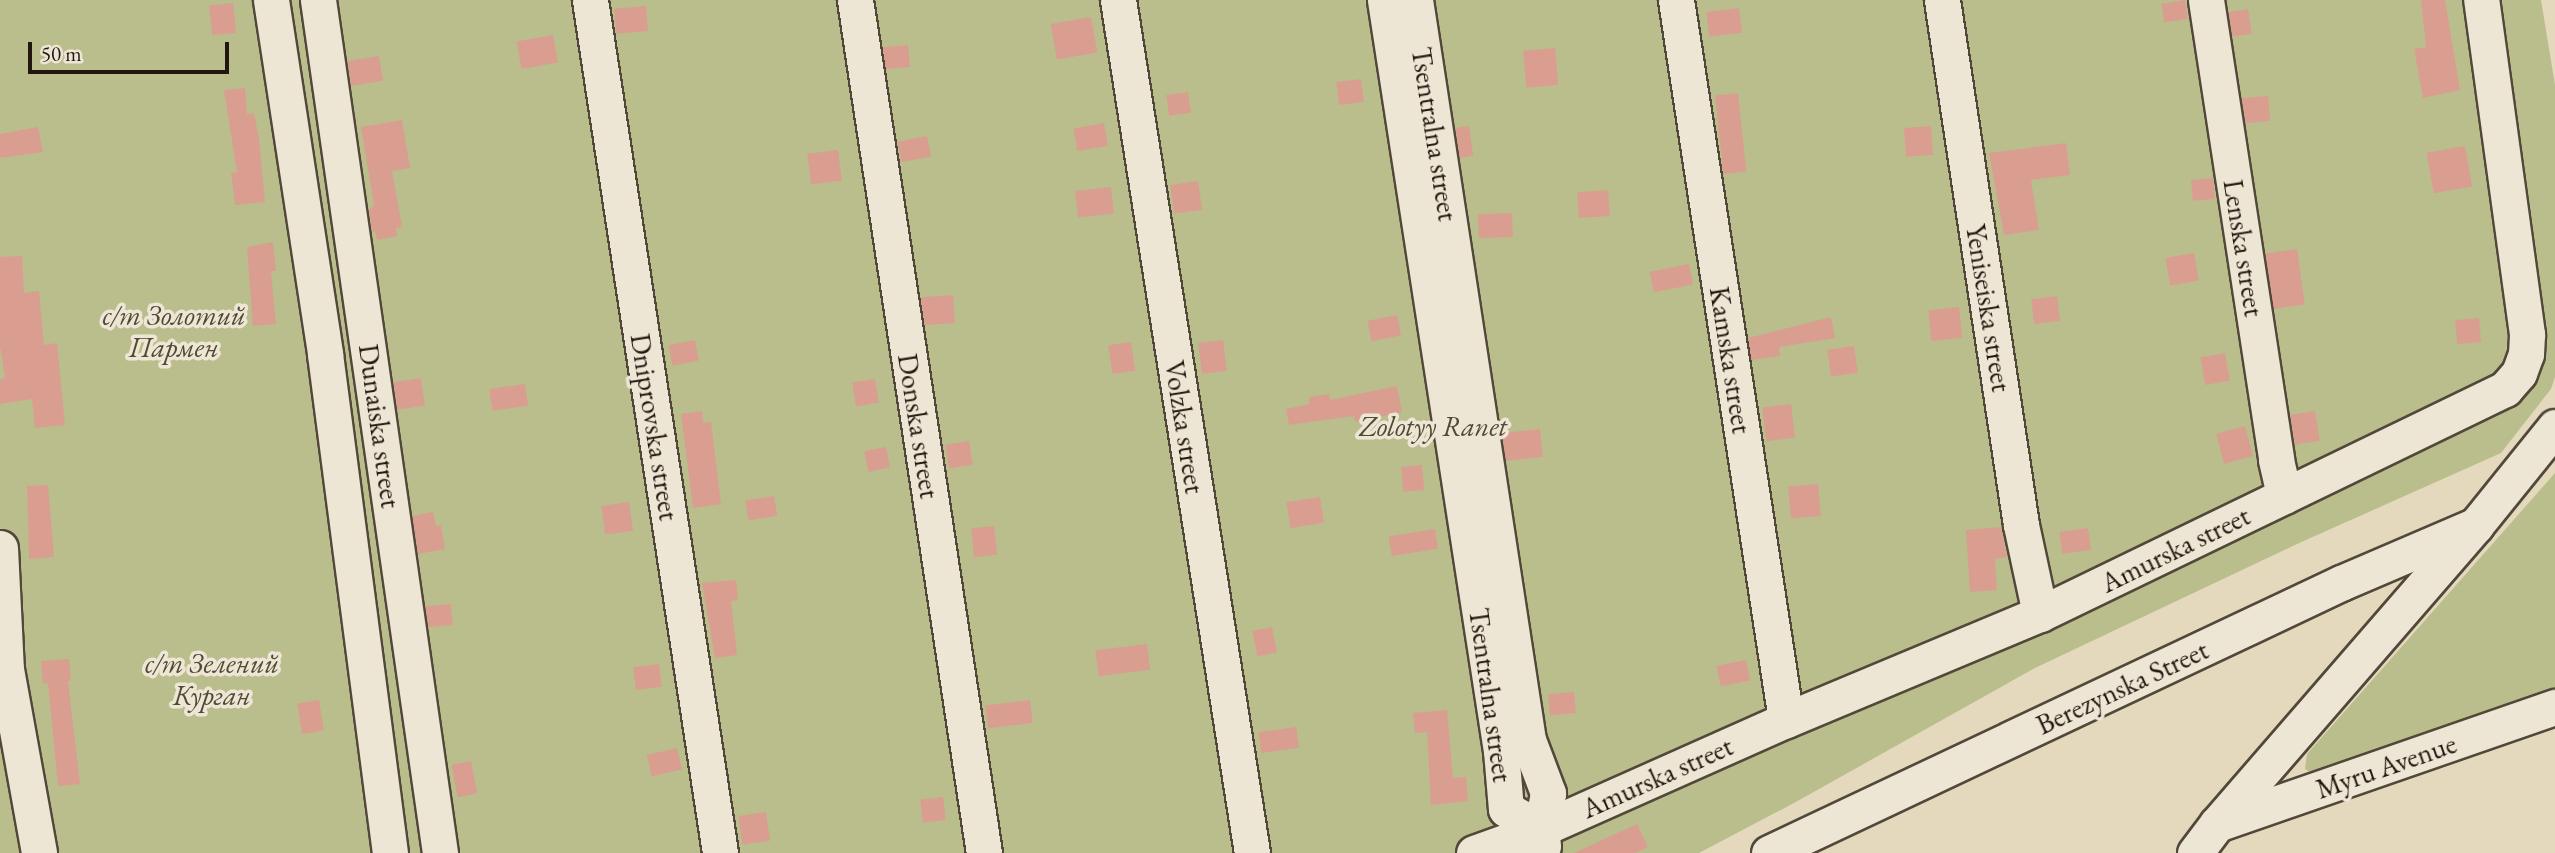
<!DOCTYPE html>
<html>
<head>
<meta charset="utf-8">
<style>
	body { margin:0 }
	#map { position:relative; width:2555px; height:853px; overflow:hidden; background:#e4d9bd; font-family:"EB Garamond",serif }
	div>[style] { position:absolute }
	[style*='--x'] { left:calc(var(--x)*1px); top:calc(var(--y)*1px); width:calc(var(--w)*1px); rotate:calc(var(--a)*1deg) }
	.green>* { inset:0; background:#babe8d }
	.building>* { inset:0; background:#d99e8f; transform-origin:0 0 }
	.roads { filter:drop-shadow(2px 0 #52483a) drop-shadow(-2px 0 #52483a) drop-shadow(0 2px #52483a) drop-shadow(0 -2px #52483a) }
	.minor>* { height:35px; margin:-17.5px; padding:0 17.5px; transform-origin:17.5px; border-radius:17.5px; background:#ede6d4 }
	span { translate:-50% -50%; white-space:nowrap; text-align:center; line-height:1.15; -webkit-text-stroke:7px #ede6d4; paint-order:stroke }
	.street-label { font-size:28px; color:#22170f }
	.park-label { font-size:28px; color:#504935; font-style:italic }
	.scale { position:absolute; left:28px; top:42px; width:201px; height:32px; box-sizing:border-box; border:4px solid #22170f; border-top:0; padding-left:9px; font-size:21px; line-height:24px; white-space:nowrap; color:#22170f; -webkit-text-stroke:5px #ede6d4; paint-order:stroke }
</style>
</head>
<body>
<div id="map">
	<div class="green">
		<i style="clip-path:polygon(0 0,301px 0,371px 471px,310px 0,2541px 0,2555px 85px,2555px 377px,2551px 389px,2501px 453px,2297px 544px,2035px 668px,1794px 803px,1699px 853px,0 853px)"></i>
		<i style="clip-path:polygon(2555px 473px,2555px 698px,2319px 777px,2305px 769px,2307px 754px)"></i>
	</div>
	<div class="building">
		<i style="left:2185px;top:0;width:19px;height:24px;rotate:81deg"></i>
		<i style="clip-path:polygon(2421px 0,2445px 0,2460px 90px,2423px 98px,2414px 49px,2426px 47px)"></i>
		<i style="left:233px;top:3px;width:30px;height:24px;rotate:84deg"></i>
		<i style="left:646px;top:6px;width:25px;height:32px;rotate:85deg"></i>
		<i style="left:1739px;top:8px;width:25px;height:33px;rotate:83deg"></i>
		<i style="left:2248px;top:9px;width:25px;height:20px;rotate:81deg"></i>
		<i style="left:1091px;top:17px;width:36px;height:41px;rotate:80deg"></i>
		<i style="left:553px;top:35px;width:28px;height:37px;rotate:80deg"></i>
		<i style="left:908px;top:45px;width:22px;height:25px;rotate:85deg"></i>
		<i style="left:1555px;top:48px;width:37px;height:32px;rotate:85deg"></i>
		<i style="left:379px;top:56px;width:25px;height:32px;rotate:81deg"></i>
		<i style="left:1361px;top:79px;width:23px;height:25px;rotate:83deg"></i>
		<i style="clip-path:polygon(245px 88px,247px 114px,254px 113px,259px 139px,265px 202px,235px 205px,231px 173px,237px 172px,224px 90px)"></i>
		<i style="left:1188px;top:92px;width:21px;height:22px;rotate:82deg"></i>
		<i style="left:1738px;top:93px;width:79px;height:23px;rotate:84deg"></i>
		<i style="left:2268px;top:96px;width:25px;height:27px;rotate:85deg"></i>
		<i style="clip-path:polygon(402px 120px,410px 168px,392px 171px,402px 227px,396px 228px,397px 236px,377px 240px,375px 231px,372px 232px,369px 210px,374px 205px,361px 127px)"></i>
		<i style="left:1104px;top:123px;width:23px;height:31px;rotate:80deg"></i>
		<i style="left:1469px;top:126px;width:30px;height:14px;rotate:82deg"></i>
		<i style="left:1931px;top:126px;width:29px;height:27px;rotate:86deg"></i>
		<i style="clip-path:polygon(38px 127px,43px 152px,0 158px,0 134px)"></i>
		<i style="left:927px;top:136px;width:21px;height:30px;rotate:79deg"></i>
		<i style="clip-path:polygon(2066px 143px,2070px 175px,2031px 180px,2039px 230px,2004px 235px,1989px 153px)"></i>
		<i style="left:2465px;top:146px;width:41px;height:39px;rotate:80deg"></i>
		<i style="left:838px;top:150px;width:31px;height:31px;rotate:83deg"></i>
		<i style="left:2213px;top:178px;width:21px;height:22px;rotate:85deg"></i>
		<i style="left:1198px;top:181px;width:29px;height:28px;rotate:82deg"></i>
		<i style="left:1111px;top:187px;width:27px;height:36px;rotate:84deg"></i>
		<i style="left:1608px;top:190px;width:26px;height:31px;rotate:86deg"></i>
		<i style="left:1512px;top:213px;width:24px;height:34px;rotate:88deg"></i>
		<i style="clip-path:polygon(273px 242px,276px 271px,271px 271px,276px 324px,253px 326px,247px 247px)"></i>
		<i style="left:2297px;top:249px;width:56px;height:32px;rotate:82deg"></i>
		<i style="left:2194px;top:253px;width:28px;height:29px;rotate:80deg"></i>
		<i style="clip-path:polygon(22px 256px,24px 293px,39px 291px,44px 345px,57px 343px,65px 425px,35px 428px,32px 399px,0 404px,0 379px,5px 378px,0 346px,0 257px)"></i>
		<i style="left:1689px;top:264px;width:21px;height:40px;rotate:79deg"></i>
		<i style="left:953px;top:295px;width:28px;height:33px;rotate:86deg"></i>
		<i style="left:2057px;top:296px;width:25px;height:26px;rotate:83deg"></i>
		<i style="left:1959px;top:307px;width:31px;height:31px;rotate:84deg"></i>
		<i style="left:1397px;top:315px;width:21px;height:30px;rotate:79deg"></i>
		<i style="clip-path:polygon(1831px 317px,1835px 338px,1779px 347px,1780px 356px,1751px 360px,1748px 338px)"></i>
		<i style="left:2479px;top:318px;width:24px;height:24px;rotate:85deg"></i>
		<i style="left:695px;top:340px;width:21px;height:27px;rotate:79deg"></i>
		<i style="left:1223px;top:340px;width:31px;height:25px;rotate:83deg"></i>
		<i style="left:1131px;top:342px;width:29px;height:23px;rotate:82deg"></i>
		<i style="left:1854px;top:346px;width:27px;height:27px;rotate:82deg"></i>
		<i style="left:2225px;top:353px;width:28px;height:25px;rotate:80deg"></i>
		<i style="left:421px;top:378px;width:28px;height:28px;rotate:82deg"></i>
		<i style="left:875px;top:379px;width:24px;height:23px;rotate:81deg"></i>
		<i style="left:525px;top:384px;width:22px;height:36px;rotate:82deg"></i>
		<i style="clip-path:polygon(1397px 386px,1402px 412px,1355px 422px,1354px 416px,1289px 425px,1286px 409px,1309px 404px,1309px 397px,1329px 394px,1330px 400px)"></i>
		<i style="left:1791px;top:404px;width:34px;height:29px;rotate:83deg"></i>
		<i style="clip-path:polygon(702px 411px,703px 423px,711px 422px,721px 504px,693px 508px,681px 414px)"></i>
		<i style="left:2315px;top:411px;width:30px;height:25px;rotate:81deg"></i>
		<i style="left:2245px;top:426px;width:31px;height:30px;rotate:75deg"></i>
		<i style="left:1540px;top:429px;width:28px;height:38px;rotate:84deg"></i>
		<i style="left:969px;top:441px;width:24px;height:24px;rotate:81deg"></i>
		<i style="left:886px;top:447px;width:21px;height:22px;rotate:79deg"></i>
		<i style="left:1422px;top:465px;width:25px;height:21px;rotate:85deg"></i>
		<i style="left:1818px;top:484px;width:32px;height:30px;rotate:85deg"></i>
		<i style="clip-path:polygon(48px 485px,54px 557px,29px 559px,27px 486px)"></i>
		<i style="left:774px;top:496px;width:20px;height:29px;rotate:81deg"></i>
		<i style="left:1320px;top:497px;width:26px;height:34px;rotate:81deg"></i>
		<i style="left:629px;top:502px;width:29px;height:28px;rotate:82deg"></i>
		<i style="clip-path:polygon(433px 512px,436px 526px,441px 525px,445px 549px,418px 554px,412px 516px)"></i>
		<i style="left:994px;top:526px;width:29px;height:23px;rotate:84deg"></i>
		<i style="clip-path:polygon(2001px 527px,2007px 557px,1995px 559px,1997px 590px,1970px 592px,1966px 530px)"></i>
		<i style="left:2088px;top:528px;width:22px;height:29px;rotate:82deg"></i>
		<i style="left:1435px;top:529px;width:20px;height:47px;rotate:81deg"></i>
		<i style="clip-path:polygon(736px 580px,738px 600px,731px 601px,737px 655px,715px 658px,702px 583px)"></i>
		<i style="left:451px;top:604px;width:21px;height:26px;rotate:85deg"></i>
		<i style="left:1272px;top:627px;width:26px;height:20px;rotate:79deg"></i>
		<i style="left:1147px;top:644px;width:26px;height:52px;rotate:83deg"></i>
		<i style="clip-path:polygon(69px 659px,71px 681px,68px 681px,80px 784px,58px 786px,48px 683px,43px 684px,41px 661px)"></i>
		<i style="left:1746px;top:660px;width:21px;height:30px;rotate:79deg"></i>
		<i style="left:659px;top:664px;width:23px;height:26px;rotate:83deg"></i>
		<i style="left:1574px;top:692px;width:21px;height:26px;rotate:85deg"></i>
		<i style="left:319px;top:700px;width:31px;height:22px;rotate:81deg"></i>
		<i style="left:1030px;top:700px;width:23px;height:45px;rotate:83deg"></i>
		<i style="clip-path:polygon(1447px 710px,1453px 778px,1466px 777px,1468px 801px,1431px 805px,1427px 732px,1415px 733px,1413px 713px)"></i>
		<i style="left:1296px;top:727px;width:21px;height:38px;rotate:82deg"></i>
		<i style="left:677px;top:748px;width:22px;height:31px;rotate:77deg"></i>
		<i style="left:471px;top:761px;width:33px;height:20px;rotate:79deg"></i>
		<i style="left:943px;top:797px;width:23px;height:23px;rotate:83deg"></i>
		<i style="left:766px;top:812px;width:29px;height:28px;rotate:82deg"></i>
		<i style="clip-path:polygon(1637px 824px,1648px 847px,1635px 853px,1574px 853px)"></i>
	</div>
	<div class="roads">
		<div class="minor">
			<i style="--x:271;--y:0;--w:358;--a:81.3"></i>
			<i style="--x:325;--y:354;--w:503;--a:82.58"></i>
			<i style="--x:318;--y:0;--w:862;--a:81.86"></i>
			<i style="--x:590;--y:0;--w:863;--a:81.33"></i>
			<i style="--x:855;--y:0;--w:863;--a:81.4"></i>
			<i style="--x:1118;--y:0;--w:863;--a:81.07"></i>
			<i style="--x:1385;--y:0;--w:760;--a:81.22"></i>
			<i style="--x:1501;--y:751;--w:58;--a:85.1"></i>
			<i style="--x:1506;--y:809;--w:40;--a:29.7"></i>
			<i style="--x:1415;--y:0;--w:749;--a:81.32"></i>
			<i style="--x:1528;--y:740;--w:57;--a:69.3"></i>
			<i style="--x:1548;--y:793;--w:37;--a:101"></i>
			<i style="--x:1541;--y:829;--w:17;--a:83"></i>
			<i style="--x:1676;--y:0;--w:728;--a:81.31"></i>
			<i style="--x:1942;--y:0;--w:531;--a:81.44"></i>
			<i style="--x:2021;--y:525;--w:91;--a:77.9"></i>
			<i style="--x:2206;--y:0;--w:465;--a:81.3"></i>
			<i style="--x:2276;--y:460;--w:37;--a:77"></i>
			<i style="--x:0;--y:548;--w:121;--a:87.2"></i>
			<i style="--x:6;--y:669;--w:187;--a:79.8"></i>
			<i style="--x:2217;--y:824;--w:358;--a:-19.1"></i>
			<i style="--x:1474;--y:853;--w:71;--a:-19.7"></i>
			<i style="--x:1541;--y:829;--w:268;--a:-24"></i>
			<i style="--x:1786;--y:720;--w:275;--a:-22.7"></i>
			<i style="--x:2040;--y:614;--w:517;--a:-25.82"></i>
			<i style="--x:2505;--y:389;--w:21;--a:-49"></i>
			<i style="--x:2519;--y:373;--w:20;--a:-70"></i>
			<i style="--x:2526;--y:354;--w:20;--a:-87"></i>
			<i style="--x:2527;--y:334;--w:337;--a:-97.8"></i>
			<i style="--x:1769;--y:853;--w:633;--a:-25.27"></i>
			<i style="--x:2341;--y:583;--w:147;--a:-23.2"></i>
			<i style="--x:2195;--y:853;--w:36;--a:-53"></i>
			<i style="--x:2217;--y:824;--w:396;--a:-49.1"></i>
			<i style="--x:2476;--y:525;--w:126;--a:-51.1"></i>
		</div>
	</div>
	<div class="street-label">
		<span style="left:1435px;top:134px;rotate:81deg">Tsentralna street</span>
		<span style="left:2244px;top:248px;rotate:81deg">Lenska street</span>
		<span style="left:1989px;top:308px;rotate:81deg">Yeniseiska street</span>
		<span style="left:1731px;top:360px;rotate:81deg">Kamska street</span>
		<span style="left:380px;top:426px;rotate:82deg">Dunaiska street</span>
		<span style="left:919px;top:426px;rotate:81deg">Donska street</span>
		<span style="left:655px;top:427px;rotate:81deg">Dniprovska street</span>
		<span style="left:1185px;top:427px;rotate:81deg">Volzka street</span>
		<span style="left:2175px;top:549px;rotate:-26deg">Amurska street</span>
		<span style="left:2122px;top:687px;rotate:-25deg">Berezynska Street</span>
		<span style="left:1491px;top:695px;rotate:82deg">Tsentralna street</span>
		<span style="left:2386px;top:766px;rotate:-19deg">Myru Avenue</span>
		<span style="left:1657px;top:777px;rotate:-24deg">Amurska street</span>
	</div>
	<div class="park-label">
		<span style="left:174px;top:331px">с/т Золотий<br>Пармен</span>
		<span style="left:1433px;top:426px">Zolotyy Ranet</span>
		<span style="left:212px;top:679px">с/т Зелений<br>Курган</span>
	</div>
	<div class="scale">50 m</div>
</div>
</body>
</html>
